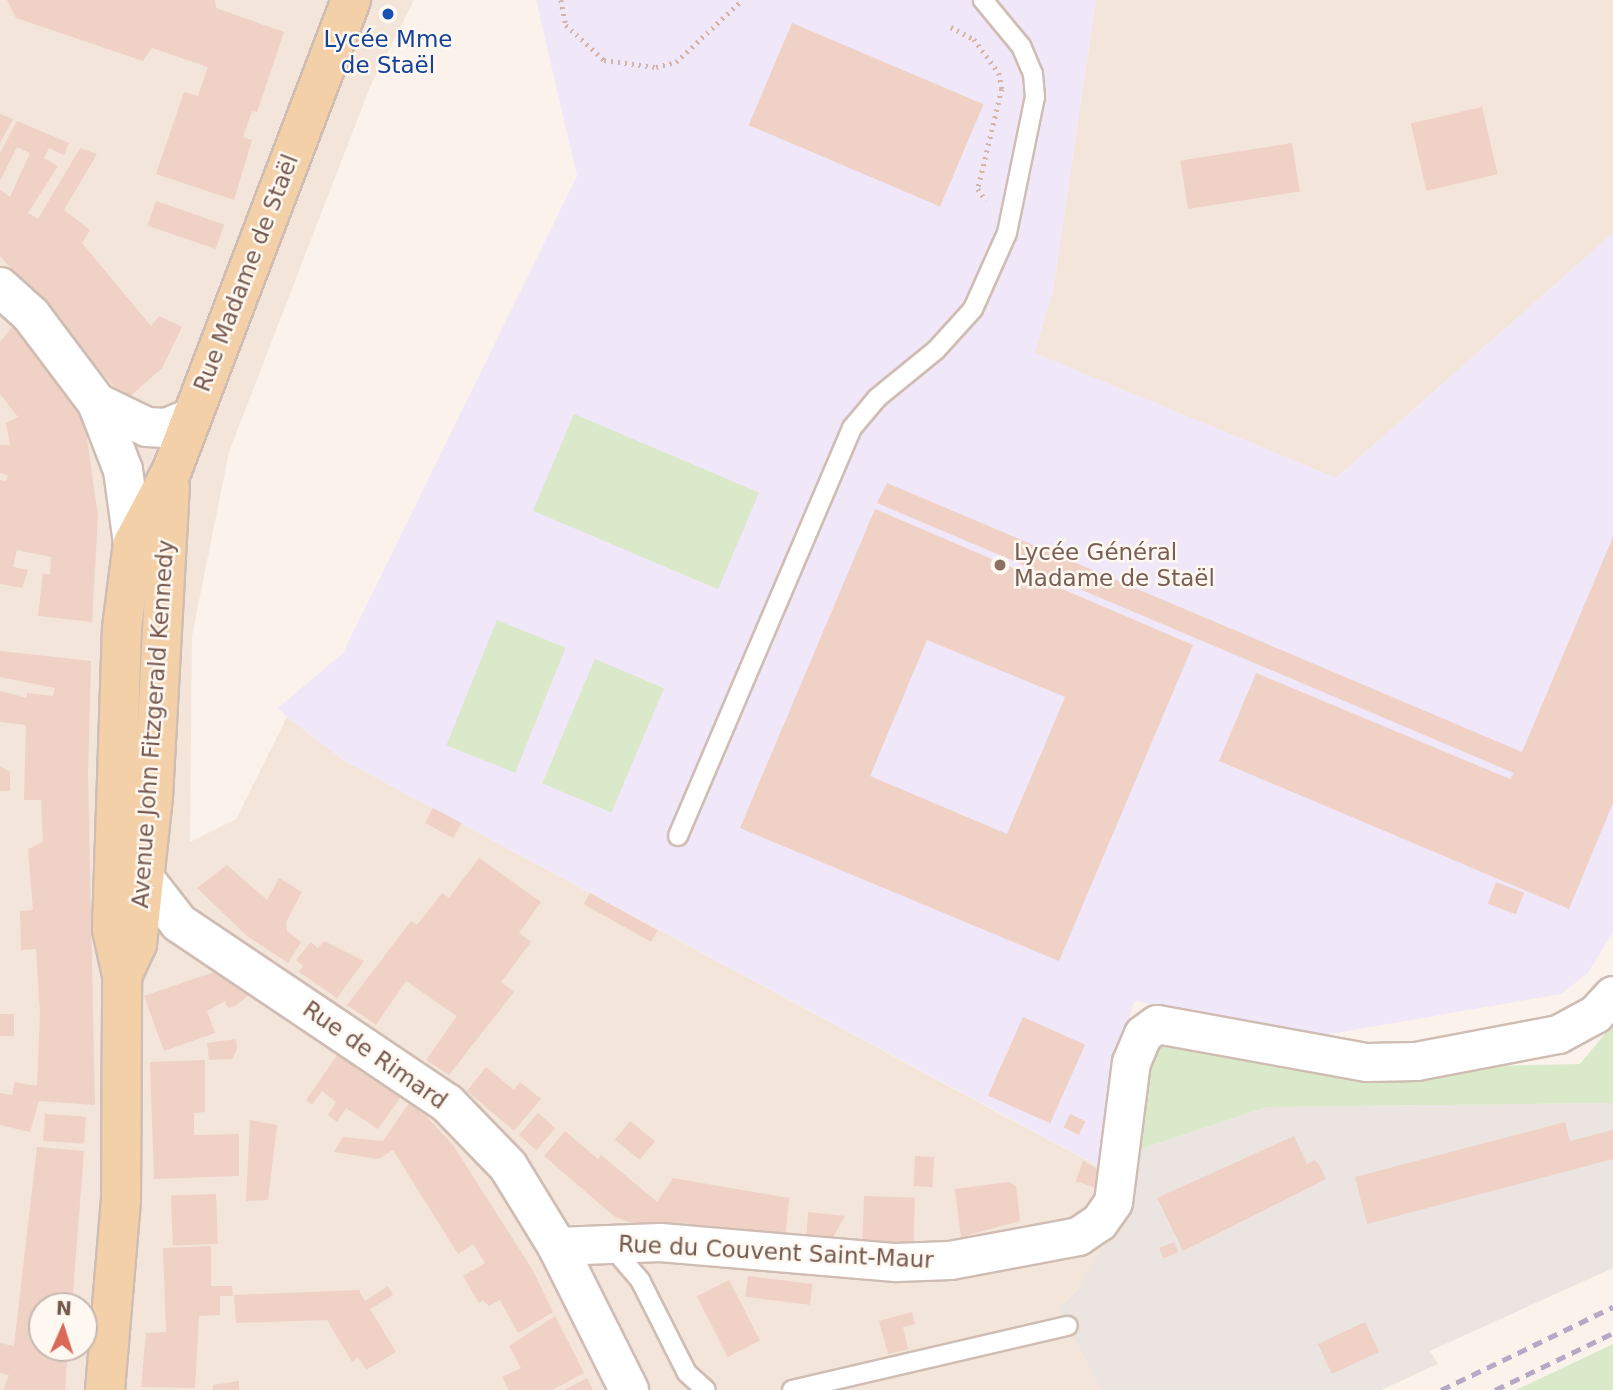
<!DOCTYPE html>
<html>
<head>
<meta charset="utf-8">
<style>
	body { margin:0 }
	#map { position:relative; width:1613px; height:1390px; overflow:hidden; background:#fbf3eb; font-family:"DejaVu Sans",sans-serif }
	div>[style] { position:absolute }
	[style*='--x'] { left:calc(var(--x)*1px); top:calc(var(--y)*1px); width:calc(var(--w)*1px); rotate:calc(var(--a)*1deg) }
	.residential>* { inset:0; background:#f3e5da }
	.industrial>* { inset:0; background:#ebe4e0 }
	.education>* { inset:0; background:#f0e7f8 }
	.green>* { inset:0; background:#dae9ca; transform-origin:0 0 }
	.building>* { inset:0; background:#efd1c5; transform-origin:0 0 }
	.path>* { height:4.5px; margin-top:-2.25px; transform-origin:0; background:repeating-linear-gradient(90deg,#d4b4a7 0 2px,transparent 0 7px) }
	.roads { filter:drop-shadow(2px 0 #cfbdb3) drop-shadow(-2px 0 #cfbdb3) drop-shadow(0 2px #cfbdb3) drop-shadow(0 -2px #cfbdb3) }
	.service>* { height:18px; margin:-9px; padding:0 9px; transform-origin:9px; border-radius:9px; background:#fff }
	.minor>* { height:37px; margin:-18.5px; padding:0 18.5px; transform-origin:18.5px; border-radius:18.5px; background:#fff }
	.tertiary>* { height:38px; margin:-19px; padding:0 19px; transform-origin:19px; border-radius:19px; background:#fff }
	.secondary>* { height:38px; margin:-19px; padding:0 19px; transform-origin:19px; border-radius:19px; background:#fff }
	.primary>* { height:38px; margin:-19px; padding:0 19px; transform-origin:19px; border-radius:19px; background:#f4d0a9 }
	.rail>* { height:5px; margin-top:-2.5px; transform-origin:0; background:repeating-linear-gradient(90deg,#b5a9c6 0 10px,transparent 0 17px) }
	.dots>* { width:19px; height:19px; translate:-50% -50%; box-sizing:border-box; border:4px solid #fef8f1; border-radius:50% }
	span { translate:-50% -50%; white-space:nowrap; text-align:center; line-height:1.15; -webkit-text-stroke:5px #fef8f1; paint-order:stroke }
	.transit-label { font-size:23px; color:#164399 }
	.street-label { font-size:23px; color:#75594f }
	.education-label { font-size:23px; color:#785e54 }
	.left { translate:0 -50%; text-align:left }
	.north { position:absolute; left:28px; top:1292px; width:70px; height:70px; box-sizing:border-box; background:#fef8f1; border:2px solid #c7b8b0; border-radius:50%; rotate:3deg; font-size:19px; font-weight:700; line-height:28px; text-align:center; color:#75594f }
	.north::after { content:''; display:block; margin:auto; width:24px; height:32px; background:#db695a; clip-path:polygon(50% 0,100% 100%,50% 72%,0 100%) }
</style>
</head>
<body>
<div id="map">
	<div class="residential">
		<i style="clip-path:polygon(evenodd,0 0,414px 0,370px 87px,229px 452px,192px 636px,190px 842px,236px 819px,287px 717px,345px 761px,1125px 1181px,1116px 1225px,1080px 1286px,1059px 1309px,1101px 1390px,0 1390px,0 0,42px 1306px,84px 1306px,84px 1348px,42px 1348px,42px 1306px)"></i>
		<i style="clip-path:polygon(1096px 0,1613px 0,1613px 233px,1336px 478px,1034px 353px,1053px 291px)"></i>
	</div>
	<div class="industrial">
		<i style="clip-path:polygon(1613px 1103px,1613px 1268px,1430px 1351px,1438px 1364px,1381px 1390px,1101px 1390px,1059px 1309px,1077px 1290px,1116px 1225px,1129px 1153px,1267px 1107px)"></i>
	</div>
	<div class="education">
		<i style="clip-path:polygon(536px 0,1096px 0,1053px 291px,1035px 353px,1336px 478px,1613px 233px,1613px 932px,1588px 973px,1561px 994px,1319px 1036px,1134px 1001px,1118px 1061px,1106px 1170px,345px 761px,287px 717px,278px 708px,343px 653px,577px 176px)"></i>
	</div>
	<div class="green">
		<i style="left:574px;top:414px;width:201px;height:105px;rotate:23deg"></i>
		<i style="left:497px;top:620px;width:74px;height:135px;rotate:22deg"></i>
		<i style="left:595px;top:659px;width:75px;height:135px;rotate:23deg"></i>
		<i style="clip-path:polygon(1613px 1024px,1613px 1103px,1267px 1107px,1129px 1153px,1144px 1068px,1165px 1034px,1373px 1069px,1580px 1064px)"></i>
		<i style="clip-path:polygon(1613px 1344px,1613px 1390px,1516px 1390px)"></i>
	</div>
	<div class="building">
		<i style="clip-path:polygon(7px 0,215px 0,216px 8px,284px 32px,257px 112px,252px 111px,243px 137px,252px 140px,234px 200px,156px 174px,184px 92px,198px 96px,208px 67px,152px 48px,143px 61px,16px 18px)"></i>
		<i style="left:792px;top:23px;width:208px;height:111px;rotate:23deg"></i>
		<i style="left:1482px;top:107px;width:69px;height:73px;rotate:77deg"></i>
		<i style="clip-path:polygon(0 114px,13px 119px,0 143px)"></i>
		<i style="clip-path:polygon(17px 121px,69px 143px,64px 155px,49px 148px,44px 158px,58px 166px,28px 213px,38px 219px,80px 148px,97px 154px,64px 210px,90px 230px,82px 243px,151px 326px,159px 316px,182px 327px,162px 368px,126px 400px,0 256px,0 190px,10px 197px,30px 153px,17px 147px,0 181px,0 153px)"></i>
		<i style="left:1292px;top:143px;width:49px;height:113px;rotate:81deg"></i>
		<i style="left:156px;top:201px;width:72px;height:26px;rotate:19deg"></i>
		<i style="clip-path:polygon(13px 326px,84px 417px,98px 516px,92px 622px,38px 616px,43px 573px,50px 575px,51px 557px,17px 550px,13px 567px,28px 570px,22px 588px,0 584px,0 480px,6px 481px,8px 475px,0 473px,0 445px,10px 445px,6px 423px,18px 417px,0 394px,0 342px)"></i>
		<i style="clip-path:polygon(887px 483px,1522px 752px,1613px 537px,1613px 803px,1569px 909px,1219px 761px,1256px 673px,1510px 779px,1514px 773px,877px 503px)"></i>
		<i style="clip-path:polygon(evenodd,875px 509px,1193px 645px,1059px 961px,740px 828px,875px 509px,927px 640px,1065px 697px,1007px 834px,870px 776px,927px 640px)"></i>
		<i style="clip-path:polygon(0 651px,91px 661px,88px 774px,95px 1105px,39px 1101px,30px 1132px,0 1125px,0 1093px,12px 1095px,15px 1082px,37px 1086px,40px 1014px,36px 949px,21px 950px,20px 911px,33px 910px,28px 849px,43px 842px,41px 800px,24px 800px,26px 725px,0 722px,0 691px,27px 698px,27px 693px,53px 696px,55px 688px,0 677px)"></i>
		<i style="clip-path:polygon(0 766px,10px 772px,10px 791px,0 791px)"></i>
		<i style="left:433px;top:808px;width:32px;height:17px;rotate:28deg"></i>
		<i style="clip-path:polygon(479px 858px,541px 902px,519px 933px,531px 942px,501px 982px,514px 992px,449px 1075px,426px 1060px,457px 1016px,406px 981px,376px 1025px,347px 1005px,411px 921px,417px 925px,442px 893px,449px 898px)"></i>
		<i style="clip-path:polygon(227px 865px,267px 900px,279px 878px,302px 892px,286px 922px,287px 931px,301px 942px,288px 963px,247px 936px,197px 888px)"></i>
		<i style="left:1496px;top:882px;width:30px;height:23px;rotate:21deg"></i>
		<i style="left:590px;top:893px;width:77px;height:13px;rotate:29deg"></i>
		<i style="clip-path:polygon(324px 941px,364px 961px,337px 998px,299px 972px,303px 966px,296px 960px,311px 942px,318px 948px)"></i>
		<i style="clip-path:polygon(223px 969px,255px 990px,235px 1006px,228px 1008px,225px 1001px,207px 1011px,215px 1033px,164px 1051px,144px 996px)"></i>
		<i style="left:14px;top:1014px;width:22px;height:14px;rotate:90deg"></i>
		<i style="left:1023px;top:1017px;width:68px;height:86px;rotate:24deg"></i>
		<i style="clip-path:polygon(236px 1039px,237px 1050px,232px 1059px,209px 1060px,207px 1043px)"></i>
		<i style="clip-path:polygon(340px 1051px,403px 1094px,378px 1129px,346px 1108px,337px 1122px,328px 1115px,336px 1102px,322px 1091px,312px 1105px,306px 1100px)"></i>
		<i style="clip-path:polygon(205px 1060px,205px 1112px,194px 1113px,194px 1135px,239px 1134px,239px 1176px,154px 1179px,150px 1062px)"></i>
		<i style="clip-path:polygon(486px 1067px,514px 1090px,520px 1082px,541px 1099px,514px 1131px,467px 1091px)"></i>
		<i style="clip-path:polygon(411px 1100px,453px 1145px,532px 1269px,553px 1312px,518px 1333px,500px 1300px,489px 1306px,483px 1300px,479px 1303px,463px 1276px,485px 1263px,473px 1244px,458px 1254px,393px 1150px,378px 1159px,334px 1152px,343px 1137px,383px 1141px)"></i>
		<i style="left:538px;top:1113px;width:23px;height:29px;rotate:41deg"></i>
		<i style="left:45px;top:1114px;width:41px;height:27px;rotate:4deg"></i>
		<i style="left:1070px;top:1114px;width:17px;height:15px;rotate:25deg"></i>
		<i style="clip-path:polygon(250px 1120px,277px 1125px,268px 1200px,246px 1201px)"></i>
		<i style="left:630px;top:1121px;width:32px;height:24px;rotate:39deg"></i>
		<i style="clip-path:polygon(1565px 1122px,1570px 1141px,1613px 1130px,1613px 1159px,1367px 1224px,1355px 1177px)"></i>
		<i style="clip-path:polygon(565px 1131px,598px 1159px,601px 1155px,657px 1202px,673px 1178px,789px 1198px,785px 1242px,641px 1226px,615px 1217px,544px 1156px)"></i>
		<i style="clip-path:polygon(1294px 1136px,1307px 1164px,1314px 1160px,1319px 1164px,1326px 1179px,1183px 1251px,1157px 1198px)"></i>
		<i style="clip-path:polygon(37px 1147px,84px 1151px,72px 1306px,42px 1306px,42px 1348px,68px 1348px,65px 1390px,3px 1390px,9px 1375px,0 1373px,0 1343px,14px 1346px)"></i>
		<i style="left:915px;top:1156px;width:19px;height:30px;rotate:3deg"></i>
		<i style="clip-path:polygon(1083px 1161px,1107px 1174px,1101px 1190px,1076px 1181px)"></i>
		<i style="clip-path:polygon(1009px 1182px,1016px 1186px,1020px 1221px,961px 1237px,955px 1189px)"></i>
		<i style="left:216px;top:1194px;width:50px;height:45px;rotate:88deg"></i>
		<i style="left:864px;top:1196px;width:51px;height:52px;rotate:2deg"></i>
		<i style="clip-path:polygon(808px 1212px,845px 1216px,828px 1246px,806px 1244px)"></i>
		<i style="left:1174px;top:1242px;width:11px;height:16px;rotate:68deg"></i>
		<i style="clip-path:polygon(211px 1246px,211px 1286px,232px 1286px,233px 1296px,220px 1296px,220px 1315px,199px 1316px,195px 1388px,141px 1387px,146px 1333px,166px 1332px,163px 1248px)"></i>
		<i style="left:748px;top:1276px;width:65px;height:21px;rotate:7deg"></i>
		<i style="left:729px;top:1280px;width:68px;height:36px;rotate:63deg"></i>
		<i style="clip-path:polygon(388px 1286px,393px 1295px,370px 1309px,396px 1352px,366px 1370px,358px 1357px,352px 1362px,327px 1320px,236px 1323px,234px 1295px,359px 1290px,365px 1301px)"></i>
		<i style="clip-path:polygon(912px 1312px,915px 1324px,903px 1327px,908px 1349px,888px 1354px,879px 1321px)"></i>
		<i style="clip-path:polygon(555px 1316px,584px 1373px,552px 1390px,509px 1390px,502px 1377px,521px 1368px,509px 1346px)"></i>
		<i style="left:1365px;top:1322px;width:33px;height:52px;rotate:65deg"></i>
		<i style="clip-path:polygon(587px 1378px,593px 1390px,564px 1390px)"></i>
		<i style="clip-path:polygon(239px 1381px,239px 1390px,213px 1390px,213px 1385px)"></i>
	</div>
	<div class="path">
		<i style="--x:561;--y:0;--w:25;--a:79"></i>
		<i style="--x:566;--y:25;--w:52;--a:42.6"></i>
		<i style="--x:604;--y:60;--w:52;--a:7.7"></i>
		<i style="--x:656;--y:67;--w:21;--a:-14"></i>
		<i style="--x:676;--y:62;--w:91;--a:-43.2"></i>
		<i style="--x:951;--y:27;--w:26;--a:28"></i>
		<i style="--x:974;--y:39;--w:42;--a:53.7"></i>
		<i style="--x:999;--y:73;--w:16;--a:79"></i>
		<i style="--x:1002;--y:89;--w:103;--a:103.5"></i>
		<i style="--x:978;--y:189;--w:14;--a:56"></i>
	</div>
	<div class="roads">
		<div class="service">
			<i style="--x:678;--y:836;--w:444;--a:-66.9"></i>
			<i style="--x:852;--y:428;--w:39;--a:-50"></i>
			<i style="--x:877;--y:398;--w:76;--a:-39.1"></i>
			<i style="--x:936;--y:350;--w:55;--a:-47.9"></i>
			<i style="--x:973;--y:309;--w:83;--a:-65.9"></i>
			<i style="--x:1007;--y:233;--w:139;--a:-78.4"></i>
			<i style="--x:1035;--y:97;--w:23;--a:-95"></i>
			<i style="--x:1033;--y:74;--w:30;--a:-113"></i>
			<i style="--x:1021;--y:46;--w:60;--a:-129.6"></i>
			<i style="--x:609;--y:1244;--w:48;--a:49.3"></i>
			<i style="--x:640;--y:1280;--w:104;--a:63.2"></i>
			<i style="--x:687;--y:1373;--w:25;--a:42"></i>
			<i style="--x:792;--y:1390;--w:283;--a:-13.1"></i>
		</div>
		<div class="minor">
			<i style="--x:557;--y:1246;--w:103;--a:-2.2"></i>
			<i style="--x:660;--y:1242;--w:236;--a:4.9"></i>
			<i style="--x:895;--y:1262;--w:55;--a:-2.1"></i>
			<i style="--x:950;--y:1260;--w:130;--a:-10.6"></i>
			<i style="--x:1078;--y:1236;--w:25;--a:-34"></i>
			<i style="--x:1099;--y:1222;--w:24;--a:-55"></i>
			<i style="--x:1113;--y:1202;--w:141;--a:-82.7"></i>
			<i style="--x:1131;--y:1062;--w:30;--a:-67"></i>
			<i style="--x:1143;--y:1034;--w:17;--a:-36"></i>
			<i style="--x:1157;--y:1024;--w:213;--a:10.3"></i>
			<i style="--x:1367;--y:1062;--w:49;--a:-1.2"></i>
			<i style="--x:1416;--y:1061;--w:145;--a:-10.8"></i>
			<i style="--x:1558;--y:1034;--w:42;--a:-28.4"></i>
			<i style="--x:1595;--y:1014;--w:26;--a:-47"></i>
		</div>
		<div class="tertiary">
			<i style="--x:129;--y:859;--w:81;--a:52"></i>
			<i style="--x:179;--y:923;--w:323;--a:33.9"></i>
			<i style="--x:447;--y:1103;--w:88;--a:45.9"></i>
			<i style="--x:508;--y:1166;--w:94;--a:58.5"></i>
			<i style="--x:557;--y:1246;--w:161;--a:63.4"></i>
		</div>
		<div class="secondary">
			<i style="--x:0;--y:287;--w:42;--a:42.1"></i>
			<i style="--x:31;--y:315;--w:110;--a:53.1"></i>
			<i style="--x:97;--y:403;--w:72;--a:68.8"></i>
			<i style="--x:123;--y:470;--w:74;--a:82.2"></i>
			<i style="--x:97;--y:403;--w:55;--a:25.6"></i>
			<i style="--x:147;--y:427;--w:19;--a:3"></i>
			<i style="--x:166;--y:428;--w:27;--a:-22"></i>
		</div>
		<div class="primary">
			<i style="--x:123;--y:974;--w:33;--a:-65"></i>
			<i style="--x:137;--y:944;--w:148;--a:-83.8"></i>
			<i style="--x:153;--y:797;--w:311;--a:-86.9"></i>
			<i style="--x:105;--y:1390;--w:192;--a:-85.2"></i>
			<i style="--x:121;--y:1199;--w:224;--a:-89.7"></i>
			<i style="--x:122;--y:975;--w:47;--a:-102.3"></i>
			<i style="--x:112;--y:929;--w:301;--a:-88.1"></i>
			<i style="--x:122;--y:628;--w:86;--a:-82.6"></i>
			<i style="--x:133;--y:543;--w:83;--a:-61.9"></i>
			<i style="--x:172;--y:470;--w:503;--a:-69.15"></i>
		</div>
	</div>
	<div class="rail">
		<i style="--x:1441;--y:1390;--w:191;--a:-25.8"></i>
		<i style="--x:1495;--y:1390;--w:131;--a:-25.8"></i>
	</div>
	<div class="dots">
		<i style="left:388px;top:14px;background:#1a4fb4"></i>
		<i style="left:1000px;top:565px;background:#8d6e63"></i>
	</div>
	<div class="transit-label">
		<span style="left:388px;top:52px">Lycée Mme<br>de Staël</span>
	</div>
	<div class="street-label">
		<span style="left:246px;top:273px;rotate:-69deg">Rue Madame de Staël</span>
		<span style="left:153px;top:724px;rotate:-86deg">Avenue John Fitzgerald Kennedy</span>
		<span style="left:375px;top:1055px;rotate:35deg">Rue de Rimard</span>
		<span style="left:776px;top:1252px;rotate:3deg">Rue du Couvent Saint-Maur</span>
	</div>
	<div class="education-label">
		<span class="left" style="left:1014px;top:565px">Lycée Général<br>Madame de Staël</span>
	</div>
	<div class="north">N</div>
</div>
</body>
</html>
